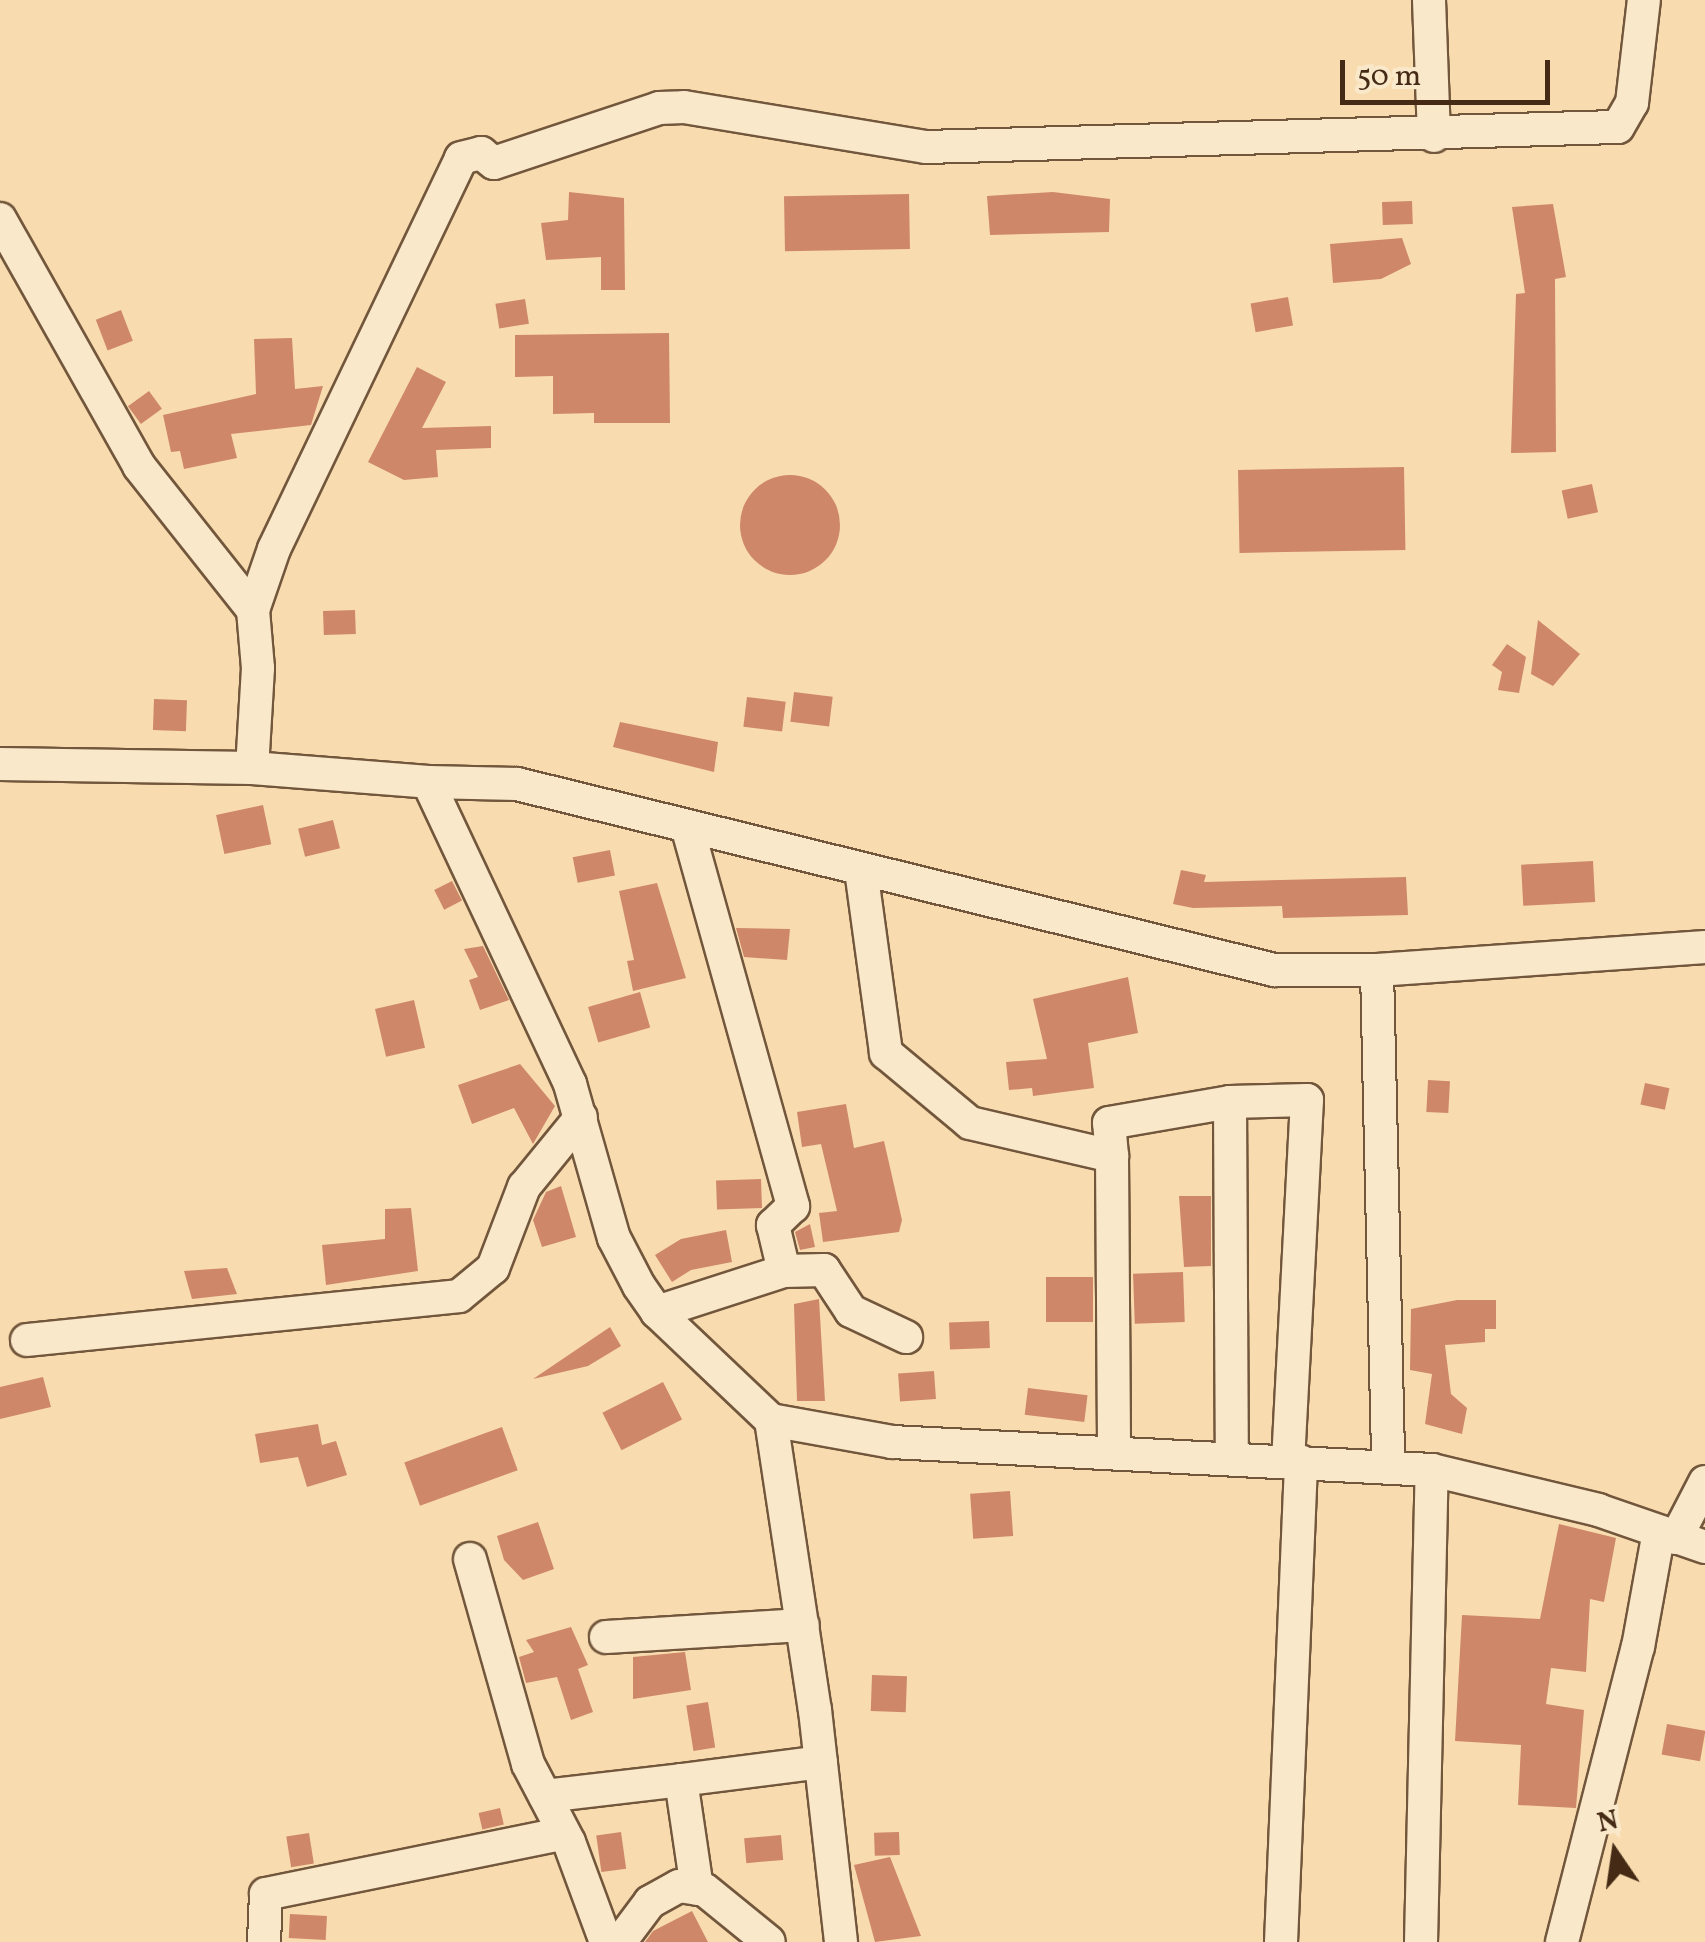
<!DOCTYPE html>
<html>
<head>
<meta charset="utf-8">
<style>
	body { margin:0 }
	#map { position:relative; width:1705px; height:1942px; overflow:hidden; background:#f8dcaf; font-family:Vollkorn,serif }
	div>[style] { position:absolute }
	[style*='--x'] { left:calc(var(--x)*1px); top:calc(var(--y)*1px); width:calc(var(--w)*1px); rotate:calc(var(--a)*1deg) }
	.building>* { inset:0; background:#cf876a; transform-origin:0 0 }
	.round { border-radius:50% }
	.roads { filter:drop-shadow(2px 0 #72573c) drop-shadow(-2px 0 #72573c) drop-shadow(0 2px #72573c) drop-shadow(0 -2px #72573c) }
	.minor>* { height:32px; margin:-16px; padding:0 16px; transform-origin:16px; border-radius:16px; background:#fae8cb }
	span { translate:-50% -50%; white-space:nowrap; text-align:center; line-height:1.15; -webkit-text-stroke:8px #fae8cb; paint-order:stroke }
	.north { position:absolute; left:1565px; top:1802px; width:100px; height:100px; -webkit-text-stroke:8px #fae8cb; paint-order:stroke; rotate:347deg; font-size:28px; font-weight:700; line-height:40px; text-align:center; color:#452b16 }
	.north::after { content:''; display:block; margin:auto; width:35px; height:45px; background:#452b16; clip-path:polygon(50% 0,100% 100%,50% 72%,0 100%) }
	.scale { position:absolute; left:1340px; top:60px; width:210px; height:45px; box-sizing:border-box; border:5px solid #452b16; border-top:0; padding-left:12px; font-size:30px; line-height:35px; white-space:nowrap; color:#452b16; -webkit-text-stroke:8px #fae8cb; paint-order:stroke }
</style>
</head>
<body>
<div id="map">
	<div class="building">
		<i style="clip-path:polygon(569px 192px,624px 198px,625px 290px,601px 290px,601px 257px,546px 260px,541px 223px,568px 220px)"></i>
		<i style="clip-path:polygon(1053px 192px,1110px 199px,1109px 232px,990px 235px,987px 196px)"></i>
		<i style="left:909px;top:194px;width:55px;height:125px;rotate:89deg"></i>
		<i style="left:1412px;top:201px;width:23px;height:30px;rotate:88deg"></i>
		<i style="clip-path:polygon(1553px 204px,1566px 277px,1555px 279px,1556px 452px,1511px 453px,1516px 294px,1525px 293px,1512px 207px)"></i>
		<i style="clip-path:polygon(1402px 238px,1411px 264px,1381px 279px,1333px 283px,1330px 244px)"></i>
		<i style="left:1288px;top:297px;width:29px;height:38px;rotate:80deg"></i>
		<i style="left:525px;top:299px;width:25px;height:30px;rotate:81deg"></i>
		<i style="left:121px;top:310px;width:33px;height:27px;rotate:69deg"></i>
		<i style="clip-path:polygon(669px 333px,670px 423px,594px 423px,594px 413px,553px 414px,553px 376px,515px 377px,515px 335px)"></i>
		<i style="clip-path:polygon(292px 338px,295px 389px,323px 386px,311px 425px,231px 434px,237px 458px,184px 469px,180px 451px,171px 452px,163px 415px,256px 394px,254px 339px)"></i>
		<i style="clip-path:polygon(417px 367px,446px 382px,422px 428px,491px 426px,491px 448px,436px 450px,438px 477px,404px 480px,368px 462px)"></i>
		<i style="left:149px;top:391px;width:22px;height:26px;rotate:54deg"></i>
		<i style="left:1404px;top:467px;width:83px;height:166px;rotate:89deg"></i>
		<i class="round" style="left:740px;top:475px;width:100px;height:100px"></i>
		<i style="left:1592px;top:484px;width:29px;height:31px;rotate:78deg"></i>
		<i style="left:355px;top:610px;width:24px;height:32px;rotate:88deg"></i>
		<i style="clip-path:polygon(1538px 620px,1580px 654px,1553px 686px,1531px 674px)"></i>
		<i style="clip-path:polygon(1507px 644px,1526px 657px,1519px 693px,1498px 690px,1502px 672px,1492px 665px)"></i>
		<i style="left:794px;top:692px;width:39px;height:30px;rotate:7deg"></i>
		<i style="left:747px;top:697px;width:39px;height:30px;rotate:7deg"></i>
		<i style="left:154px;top:699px;width:33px;height:31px;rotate:2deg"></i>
		<i style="clip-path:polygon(620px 722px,718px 742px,714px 772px,613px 747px)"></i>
		<i style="left:263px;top:805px;width:40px;height:48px;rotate:78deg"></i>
		<i style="left:333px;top:820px;width:29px;height:36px;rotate:76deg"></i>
		<i style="left:610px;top:850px;width:26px;height:38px;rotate:79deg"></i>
		<i style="left:1593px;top:861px;width:41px;height:72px;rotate:87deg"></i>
		<i style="clip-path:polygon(1181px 870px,1206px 875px,1204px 882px,1406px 877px,1408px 915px,1283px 918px,1282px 906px,1193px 908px,1173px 904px)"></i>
		<i style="left:452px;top:881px;width:22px;height:20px;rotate:63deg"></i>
		<i style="clip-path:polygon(657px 883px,686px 978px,633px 991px,627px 961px,634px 960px,619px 891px)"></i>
		<i style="clip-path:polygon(736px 928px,790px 929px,787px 960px,744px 957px)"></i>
		<i style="clip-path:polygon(483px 946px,509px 1000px,480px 1010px,469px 980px,478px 977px,464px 949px)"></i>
		<i style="clip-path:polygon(1128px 977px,1138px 1033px,1088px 1043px,1094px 1088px,1033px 1096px,1032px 1088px,1009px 1090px,1006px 1062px,1047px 1059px,1033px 999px)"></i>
		<i style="left:640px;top:992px;width:37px;height:54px;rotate:74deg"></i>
		<i style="left:414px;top:1000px;width:49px;height:40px;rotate:77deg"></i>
		<i style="clip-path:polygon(520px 1064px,555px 1106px,533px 1144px,514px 1108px,472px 1124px,458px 1085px)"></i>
		<i style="left:1428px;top:1080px;width:22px;height:32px;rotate:3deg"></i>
		<i style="left:1645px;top:1083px;width:25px;height:22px;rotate:12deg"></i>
		<i style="clip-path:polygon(846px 1104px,854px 1148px,884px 1141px,902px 1220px,899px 1232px,823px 1242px,819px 1213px,837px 1211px,821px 1144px,802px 1147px,797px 1112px)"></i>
		<i style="left:761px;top:1179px;width:29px;height:45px;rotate:88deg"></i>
		<i style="clip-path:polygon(561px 1186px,576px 1237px,542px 1247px,533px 1220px,546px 1192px)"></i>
		<i style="clip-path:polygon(1179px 1196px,1211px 1196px,1211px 1266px,1184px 1267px)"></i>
		<i style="clip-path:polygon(411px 1208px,418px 1271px,326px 1285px,322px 1245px,385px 1239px,385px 1209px)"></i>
		<i style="clip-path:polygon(810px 1224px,815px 1247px,800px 1250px,795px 1232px)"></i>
		<i style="clip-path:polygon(726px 1230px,732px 1262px,691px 1270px,672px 1282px,655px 1255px,681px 1239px)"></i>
		<i style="clip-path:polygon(227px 1268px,237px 1294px,192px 1299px,184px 1271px)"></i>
		<i style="left:1183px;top:1272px;width:50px;height:50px;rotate:88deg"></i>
		<i style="left:1093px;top:1277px;width:45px;height:47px;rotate:90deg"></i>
		<i style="clip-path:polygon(819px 1299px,825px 1401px,797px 1401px,794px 1304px)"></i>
		<i style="clip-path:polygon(1457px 1300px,1496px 1300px,1496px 1329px,1485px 1329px,1485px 1342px,1445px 1345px,1451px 1394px,1467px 1408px,1462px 1434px,1425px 1424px,1432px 1374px,1410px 1370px,1411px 1309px)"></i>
		<i style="left:989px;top:1321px;width:27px;height:40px;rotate:88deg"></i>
		<i style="clip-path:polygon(610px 1327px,621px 1346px,588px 1366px,533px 1379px)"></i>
		<i style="left:934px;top:1371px;width:28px;height:36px;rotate:86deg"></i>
		<i style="clip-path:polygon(43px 1377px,51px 1407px,0 1419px,0 1387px)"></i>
		<i style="left:663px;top:1382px;width:42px;height:68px;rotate:63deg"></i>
		<i style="left:1028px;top:1388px;width:60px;height:27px;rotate:7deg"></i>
		<i style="clip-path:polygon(318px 1424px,322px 1445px,336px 1441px,347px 1475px,307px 1487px,298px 1457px,260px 1463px,255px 1434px)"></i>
		<i style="left:502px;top:1427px;width:46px;height:104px;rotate:70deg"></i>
		<i style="left:1010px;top:1491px;width:45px;height:40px;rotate:86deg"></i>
		<i style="clip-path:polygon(538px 1522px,554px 1569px,523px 1580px,504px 1560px,497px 1536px)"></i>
		<i style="clip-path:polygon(1559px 1524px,1616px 1538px,1604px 1602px,1590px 1599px,1586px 1672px,1551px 1668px,1546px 1704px,1584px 1710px,1576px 1808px,1518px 1805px,1521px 1745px,1455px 1741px,1462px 1615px,1540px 1619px)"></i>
		<i style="clip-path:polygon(571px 1627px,588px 1665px,578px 1669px,593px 1712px,571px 1720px,557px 1677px,526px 1683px,519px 1657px,534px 1652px,526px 1640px)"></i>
		<i style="clip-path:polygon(685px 1652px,691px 1690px,633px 1699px,633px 1657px)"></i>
		<i style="left:872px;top:1675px;width:35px;height:36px;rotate:2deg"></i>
		<i style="left:708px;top:1702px;width:46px;height:22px;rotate:81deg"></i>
		<i style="left:1667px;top:1724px;width:39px;height:31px;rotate:10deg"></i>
		<i style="left:500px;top:1808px;width:17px;height:22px;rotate:77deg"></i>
		<i style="left:621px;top:1832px;width:37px;height:25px;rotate:82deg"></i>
		<i style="left:899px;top:1832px;width:23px;height:25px;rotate:88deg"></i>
		<i style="left:309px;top:1833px;width:31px;height:23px;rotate:81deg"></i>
		<i style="left:781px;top:1835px;width:25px;height:37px;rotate:85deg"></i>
		<i style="clip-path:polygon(890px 1857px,921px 1936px,875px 1942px,854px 1865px)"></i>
		<i style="clip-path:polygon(692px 1911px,708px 1942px,645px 1942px,653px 1931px)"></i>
		<i style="left:290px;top:1914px;width:37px;height:24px;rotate:3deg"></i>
	</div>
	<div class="roads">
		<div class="minor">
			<i style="--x:1429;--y:0;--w:136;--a:87.9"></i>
			<i style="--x:0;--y:219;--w:283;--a:60.6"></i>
			<i style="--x:139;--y:466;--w:184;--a:51.6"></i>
			<i style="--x:253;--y:610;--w:58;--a:85.1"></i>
			<i style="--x:258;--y:668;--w:100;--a:93.4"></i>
			<i style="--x:253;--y:610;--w:65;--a:-71"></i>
			<i style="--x:274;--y:549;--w:433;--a:-64.4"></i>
			<i style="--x:461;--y:158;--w:21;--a:-14"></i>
			<i style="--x:481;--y:153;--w:16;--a:38"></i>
			<i style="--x:494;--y:163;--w:174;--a:-18.4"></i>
			<i style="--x:659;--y:108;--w:25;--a:-2"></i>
			<i style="--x:684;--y:107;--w:245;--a:9.4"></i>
			<i style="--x:926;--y:147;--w:692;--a:-1.66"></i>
			<i style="--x:1618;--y:127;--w:28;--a:-60"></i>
			<i style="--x:1632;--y:103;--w:104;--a:-83.4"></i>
			<i style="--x:0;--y:764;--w:252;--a:0.9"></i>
			<i style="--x:252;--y:768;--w:177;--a:4.5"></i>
			<i style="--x:428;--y:782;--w:334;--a:64.8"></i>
			<i style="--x:570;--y:1084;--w:160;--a:74.1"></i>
			<i style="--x:614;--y:1238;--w:54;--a:62.5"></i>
			<i style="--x:639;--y:1286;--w:32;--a:55"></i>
			<i style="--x:657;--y:1312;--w:157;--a:43.5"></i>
			<i style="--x:771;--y:1420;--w:123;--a:10.3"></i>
			<i style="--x:892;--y:1442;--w:541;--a:2.97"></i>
			<i style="--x:1432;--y:1470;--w:171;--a:13.5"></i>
			<i style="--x:1598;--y:1510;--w:113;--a:19.1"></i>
			<i style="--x:428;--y:782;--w:89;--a:1.3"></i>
			<i style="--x:517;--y:784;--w:780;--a:13.8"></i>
			<i style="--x:1274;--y:970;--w:103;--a:0"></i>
			<i style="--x:1377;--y:970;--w:329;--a:-4"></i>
			<i style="--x:687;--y:826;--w:395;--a:74.4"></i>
			<i style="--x:793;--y:1206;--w:28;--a:136"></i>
			<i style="--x:773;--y:1225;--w:47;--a:76.6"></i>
			<i style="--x:861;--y:870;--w:185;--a:82.2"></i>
			<i style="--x:886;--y:1053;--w:109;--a:39.8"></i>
			<i style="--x:970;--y:1123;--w:146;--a:13.1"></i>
			<i style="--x:1112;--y:1156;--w:296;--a:89.6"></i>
			<i style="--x:1377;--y:970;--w:495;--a:88.7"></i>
			<i style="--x:1230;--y:1102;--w:355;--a:89.7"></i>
			<i style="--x:1112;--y:1156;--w:33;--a:-95"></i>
			<i style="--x:1109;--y:1123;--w:123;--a:-9.8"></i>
			<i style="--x:1230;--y:1102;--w:77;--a:-1.5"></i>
			<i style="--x:1307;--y:1100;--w:361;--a:93"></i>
			<i style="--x:657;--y:1312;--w:133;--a:-17.9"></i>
			<i style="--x:784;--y:1271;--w:40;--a:-1.4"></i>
			<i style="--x:824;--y:1270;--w:49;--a:56.6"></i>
			<i style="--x:851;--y:1311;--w:61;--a:25.3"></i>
			<i style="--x:27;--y:1340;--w:434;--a:-5.8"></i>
			<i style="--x:459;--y:1296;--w:44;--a:-39.5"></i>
			<i style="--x:493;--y:1268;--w:87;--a:-69.1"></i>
			<i style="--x:524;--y:1187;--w:90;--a:-50.8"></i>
			<i style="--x:771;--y:1420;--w:293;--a:81.4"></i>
			<i style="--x:815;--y:1710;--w:233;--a:83.6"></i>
			<i style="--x:1676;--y:1538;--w:63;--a:-62.6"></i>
			<i style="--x:470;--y:1559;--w:213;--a:74.2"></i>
			<i style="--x:528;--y:1764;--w:88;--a:62.3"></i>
			<i style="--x:569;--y:1842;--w:107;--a:69.7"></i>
			<i style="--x:606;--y:1637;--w:197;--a:-3.5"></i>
			<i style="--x:681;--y:1780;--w:141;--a:-7.3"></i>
			<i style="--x:545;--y:1796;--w:137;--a:-6.7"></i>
			<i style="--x:681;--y:1780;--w:110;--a:81.6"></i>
			<i style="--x:264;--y:1942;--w:48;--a:-87.6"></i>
			<i style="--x:266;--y:1894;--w:300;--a:-11.5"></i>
			<i style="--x:620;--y:1942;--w:50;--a:-53.1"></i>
			<i style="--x:650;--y:1902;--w:33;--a:-29"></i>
			<i style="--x:679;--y:1886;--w:26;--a:9"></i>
			<i style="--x:705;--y:1890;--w:82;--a:39.1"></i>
			<i style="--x:1281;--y:1942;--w:481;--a:-87.6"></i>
			<i style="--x:1421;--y:1942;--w:472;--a:-88.7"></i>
			<i style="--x:1562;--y:1942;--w:305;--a:-75.6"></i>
			<i style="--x:1638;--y:1647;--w:117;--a:-79.7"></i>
		</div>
	</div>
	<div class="north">N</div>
	<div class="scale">50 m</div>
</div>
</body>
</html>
